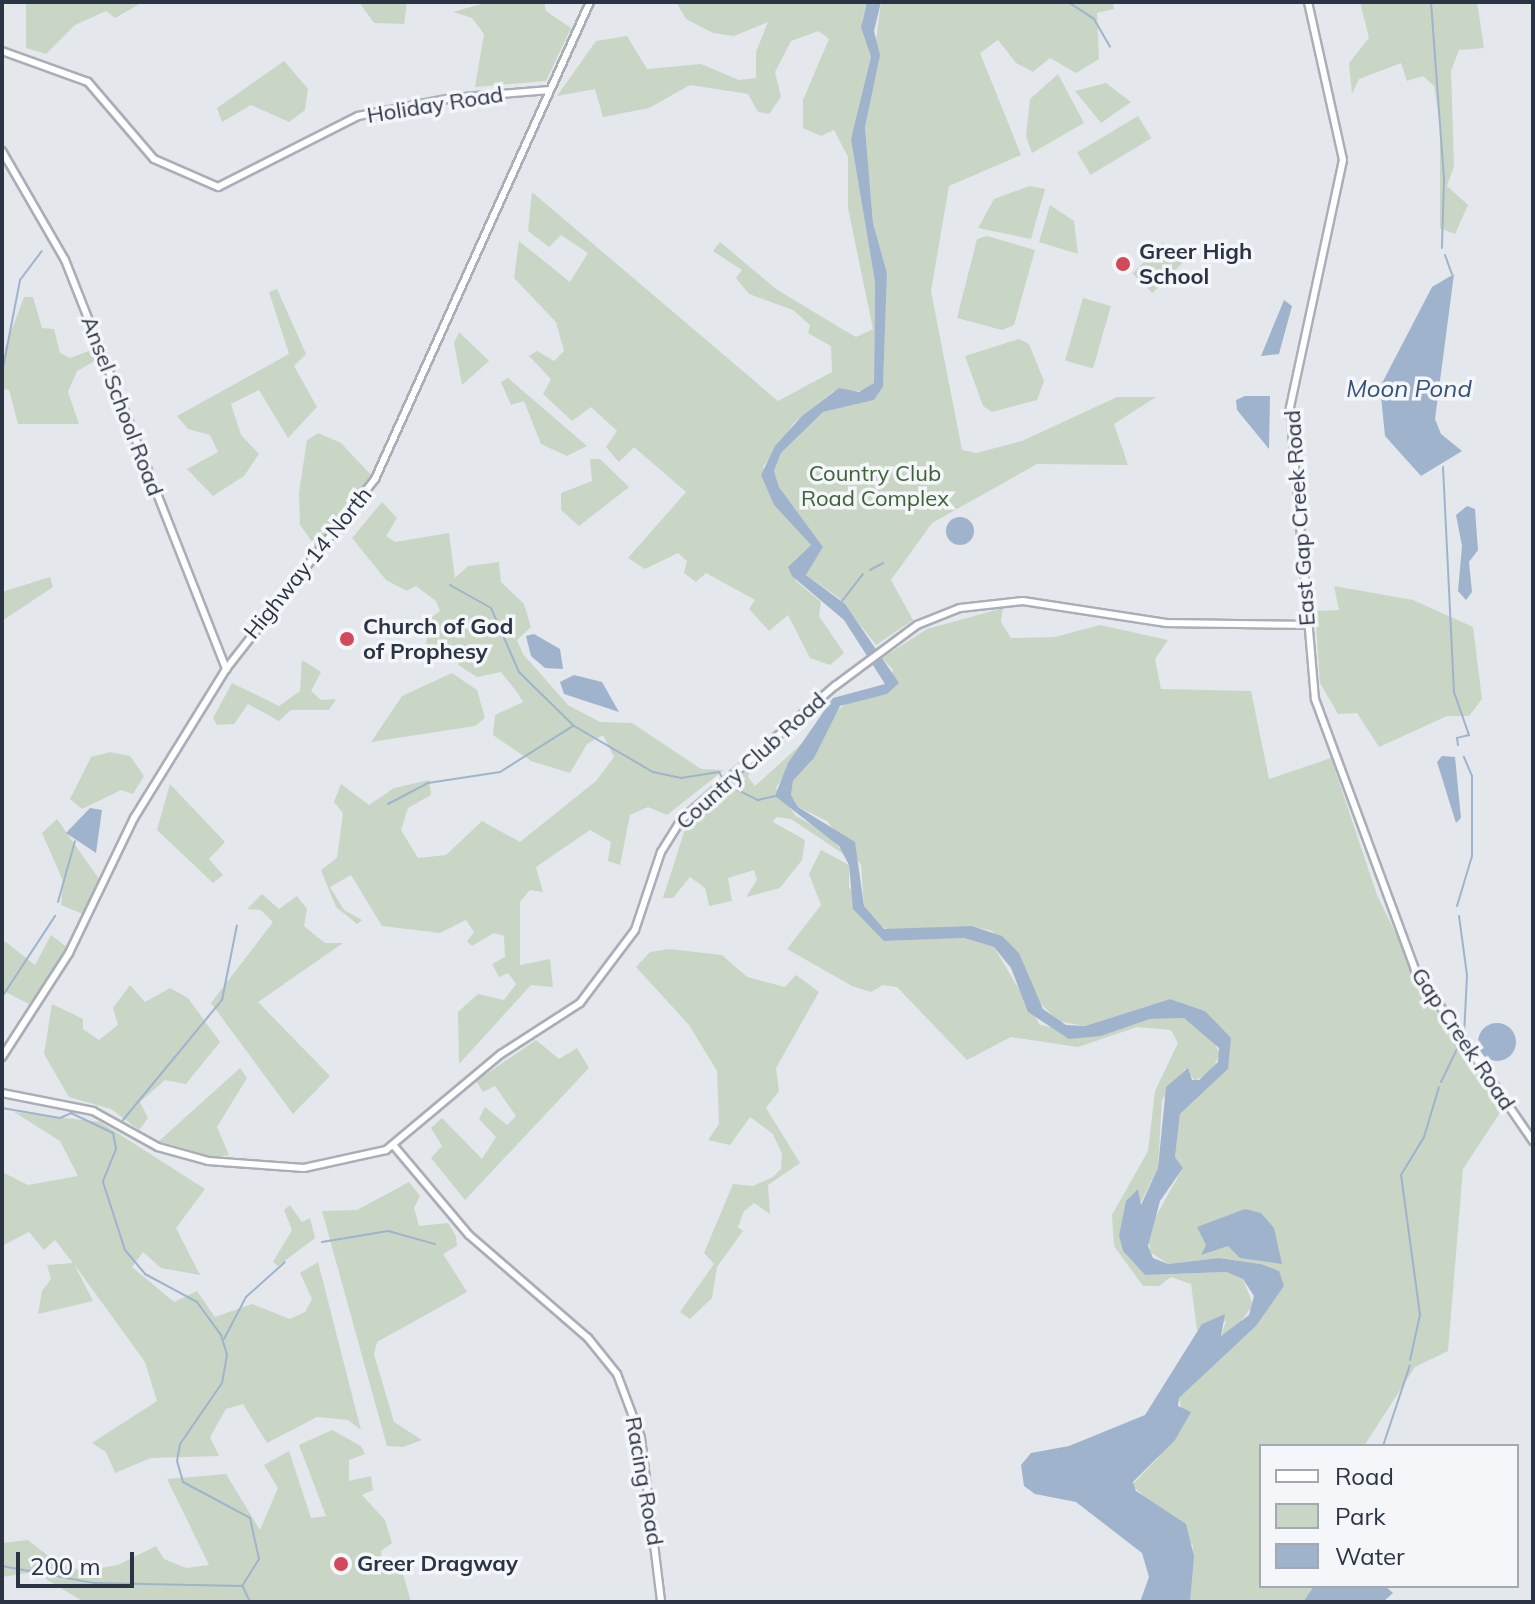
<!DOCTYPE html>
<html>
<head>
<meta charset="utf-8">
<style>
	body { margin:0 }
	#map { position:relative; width:1535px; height:1604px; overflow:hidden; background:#e4e7ec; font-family:Mulish,sans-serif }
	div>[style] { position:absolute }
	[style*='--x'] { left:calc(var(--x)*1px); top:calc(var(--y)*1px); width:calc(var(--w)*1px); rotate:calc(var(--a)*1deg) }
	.green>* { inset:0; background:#c9d6c5; transform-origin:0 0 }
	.water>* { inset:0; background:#9fb4cc }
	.round { border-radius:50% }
	.stream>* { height:2px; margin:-1px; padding:0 1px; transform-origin:1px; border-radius:1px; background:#9fb4cc }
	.roads { filter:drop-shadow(2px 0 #a9aeb7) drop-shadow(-2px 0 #a9aeb7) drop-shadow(0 2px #a9aeb7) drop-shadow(0 -2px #a9aeb7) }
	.secondary>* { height:6px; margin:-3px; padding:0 3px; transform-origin:3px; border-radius:3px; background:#fff }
	.dots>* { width:22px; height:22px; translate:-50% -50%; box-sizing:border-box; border:4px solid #f4f6f9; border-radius:50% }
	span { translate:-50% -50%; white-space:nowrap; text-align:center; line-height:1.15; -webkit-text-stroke:7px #f4f6f9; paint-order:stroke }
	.street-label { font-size:22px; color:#2b3445 }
	.poi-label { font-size:22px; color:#2b3445; font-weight:700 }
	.left { translate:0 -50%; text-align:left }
	.park-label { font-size:22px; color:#3f6138 }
	.water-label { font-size:24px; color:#34527a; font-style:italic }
	.frame { position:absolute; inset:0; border:4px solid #2b3445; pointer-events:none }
	.legend { position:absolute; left:1259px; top:1444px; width:260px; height:144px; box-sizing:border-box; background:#f4f6f9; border:2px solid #a4a8b1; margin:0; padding:10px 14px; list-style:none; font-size:24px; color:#2b3445 }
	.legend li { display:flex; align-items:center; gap:16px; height:40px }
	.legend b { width:40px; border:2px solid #a4a8b1 }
	.scale { position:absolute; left:16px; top:1552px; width:118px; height:36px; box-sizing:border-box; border:4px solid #2b3445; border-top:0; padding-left:10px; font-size:24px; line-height:28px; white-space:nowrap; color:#2b3445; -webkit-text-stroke:6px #f4f6f9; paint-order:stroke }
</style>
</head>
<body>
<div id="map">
	<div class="green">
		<i style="clip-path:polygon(26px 2px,143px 2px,115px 18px,106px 11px,75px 25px,46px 54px,26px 48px)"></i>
		<i style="clip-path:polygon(359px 2px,407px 2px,404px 24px,374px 23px)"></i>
		<i style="clip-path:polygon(488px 2px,544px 2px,546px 11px,571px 28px,546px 81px,475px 87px,484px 34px,472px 18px,453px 12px)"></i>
		<i style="clip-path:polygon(676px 2px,867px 2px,862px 20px,871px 57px,853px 149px,875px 282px,874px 383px,865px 391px,834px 391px,794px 423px,763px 467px,774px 505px,811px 545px,791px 564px,796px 581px,821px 602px,819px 616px,844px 653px,830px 665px,810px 658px,788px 615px,769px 631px,749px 609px,755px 600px,706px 573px,696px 582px,684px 573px,687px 561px,678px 553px,645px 569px,628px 558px,686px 492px,634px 447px,619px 462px,606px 447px,617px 431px,591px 407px,572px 421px,543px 394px,551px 379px,529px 356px,537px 351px,554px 361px,564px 351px,556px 322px,514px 278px,519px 241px,570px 282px,588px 253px,561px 235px,549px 247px,528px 231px,532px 192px,778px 401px,832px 372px,831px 346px,808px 333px,810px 325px,793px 310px,749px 294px,736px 278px,742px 270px,713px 251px,720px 242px,776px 289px,842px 329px,856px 337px,873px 329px,848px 208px,848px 157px,834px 130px,821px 136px,803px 128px,803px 100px,829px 39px,819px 31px,791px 41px,775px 72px,781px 97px,769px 114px,758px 112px,748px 94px,690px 85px,649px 108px,603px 117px,595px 89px,557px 96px,596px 41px,627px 36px,647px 69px,701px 64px,739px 80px,756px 78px,756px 52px,768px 22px,734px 36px,713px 33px,686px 19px)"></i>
		<i style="clip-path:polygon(881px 2px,1113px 2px,1114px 9px,1097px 13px,1099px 59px,1076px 73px,1050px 58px,1033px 72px,1016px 63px,998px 40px,980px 53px,1021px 155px,949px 186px,931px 291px,962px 450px,976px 453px,1022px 441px,1117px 397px,1156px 397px,1114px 424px,1128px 465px,1037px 464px,932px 523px,891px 580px,913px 620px,876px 645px,839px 598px,806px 575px,823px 547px,779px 487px,774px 471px,781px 453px,823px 412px,874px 400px,883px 387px,887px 273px,873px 223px,865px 127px)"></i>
		<i style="clip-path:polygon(1360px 2px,1477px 2px,1484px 48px,1459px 50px,1451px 71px,1454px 166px,1447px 186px,1468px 205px,1455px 234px,1440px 228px,1440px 124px,1434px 86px,1423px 76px,1407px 81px,1401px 63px,1359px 79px,1352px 94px,1349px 63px,1369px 38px)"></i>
		<i style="clip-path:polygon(284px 61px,308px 89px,305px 110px,289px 122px,251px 105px,222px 122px,217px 108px)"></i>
		<i style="clip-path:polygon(1058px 74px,1084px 123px,1032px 153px,1026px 136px,1030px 99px)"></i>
		<i style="clip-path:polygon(1106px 83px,1131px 102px,1101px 123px,1075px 91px)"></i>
		<i style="left:1138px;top:116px;width:26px;height:71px;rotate:59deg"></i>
		<i style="clip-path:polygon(1030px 186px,1045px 189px,1031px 239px,978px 228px,994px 199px)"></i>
		<i style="clip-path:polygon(1050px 205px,1074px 221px,1078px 254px,1039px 242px)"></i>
		<i style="clip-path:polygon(987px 236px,1035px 250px,1014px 325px,1002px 330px,957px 318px,977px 239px)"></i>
		<i style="left:1163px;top:243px;width:28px;height:43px;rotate:45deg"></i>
		<i style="clip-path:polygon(277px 289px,306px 354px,294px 366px,317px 407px,288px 438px,259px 390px,231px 404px,241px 435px,259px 454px,244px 476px,213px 496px,187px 469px,218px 452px,210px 435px,188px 429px,177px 416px,289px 354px,269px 292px)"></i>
		<i style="clip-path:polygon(24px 297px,33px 297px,42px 328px,54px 329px,60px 353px,70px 358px,94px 349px,98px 359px,77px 371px,68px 392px,79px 424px,18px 424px,9px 390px,2px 389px,5px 348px)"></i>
		<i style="left:1083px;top:298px;width:29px;height:65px;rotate:16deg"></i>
		<i style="clip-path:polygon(459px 332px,489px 361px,462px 385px,454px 343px)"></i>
		<i style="clip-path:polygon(1019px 339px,1029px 344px,1044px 381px,1037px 400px,992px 412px,983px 406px,965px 356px)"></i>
		<i style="clip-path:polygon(508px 378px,587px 446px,567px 456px,541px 444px,524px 401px,511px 405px,501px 382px)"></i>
		<i style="clip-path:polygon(318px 433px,341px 443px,371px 475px,318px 550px,300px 525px,299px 493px,307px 440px)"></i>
		<i style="clip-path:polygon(590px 459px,600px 459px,629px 487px,579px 526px,561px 510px,561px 493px,592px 481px)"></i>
		<i style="clip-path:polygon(382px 502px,397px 518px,386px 536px,395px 542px,449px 533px,455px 578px,468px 566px,499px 562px,501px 582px,524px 604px,531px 627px,517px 640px,523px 654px,568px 705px,600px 722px,632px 723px,701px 769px,724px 770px,667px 815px,648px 807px,630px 815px,620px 865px,608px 861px,611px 842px,590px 830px,536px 867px,543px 892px,530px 890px,520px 902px,520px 965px,550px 959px,553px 987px,531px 985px,459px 1064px,458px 1012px,478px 994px,504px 1000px,516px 984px,508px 973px,499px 977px,492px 964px,505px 957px,504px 936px,494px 933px,472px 946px,467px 941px,474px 932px,466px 920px,440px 933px,382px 926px,351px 875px,330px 887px,344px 910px,362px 920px,357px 924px,336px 907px,321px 870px,337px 858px,343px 813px,334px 802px,341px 784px,369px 805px,394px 788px,429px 780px,431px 795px,408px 808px,401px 830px,418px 858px,446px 855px,482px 821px,520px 842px,596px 781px,614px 757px,603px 735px,587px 744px,570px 773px,531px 761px,493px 735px,495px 715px,523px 702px,517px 692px,501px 672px,477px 677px,458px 665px,463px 651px,452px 645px,439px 653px,426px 644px,431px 618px,440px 611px,436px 601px,416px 586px,407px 591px,386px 580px,352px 538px)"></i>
		<i style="clip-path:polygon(50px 577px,53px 587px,2px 621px,2px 592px)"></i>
		<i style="clip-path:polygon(1334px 586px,1413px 600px,1473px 627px,1482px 699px,1469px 716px,1447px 716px,1379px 747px,1357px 713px,1338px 714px,1320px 683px,1315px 611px,1339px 610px)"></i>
		<i style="clip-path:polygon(1003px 608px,1001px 622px,1011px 638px,1055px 637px,1100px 625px,1168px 640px,1155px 659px,1161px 689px,1251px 691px,1269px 779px,1331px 758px,1377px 895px,1430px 1004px,1503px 1108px,1463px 1169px,1448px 1351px,1415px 1367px,1364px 1446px,1261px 1446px,1261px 1586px,1314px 1586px,1303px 1602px,1190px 1602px,1193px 1545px,1132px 1485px,1159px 1457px,1181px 1408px,1179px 1398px,1256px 1326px,1284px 1286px,1261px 1264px,1219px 1258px,1168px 1264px,1150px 1252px,1148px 1230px,1183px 1168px,1175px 1157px,1180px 1114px,1228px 1069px,1205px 1011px,1170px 999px,1085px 1026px,1058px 1021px,1038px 1001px,1019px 953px,992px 931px,972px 926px,891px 931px,877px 924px,864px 906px,861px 865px,827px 821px,798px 807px,791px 795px,793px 781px,810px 763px,836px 711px,855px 698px,887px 694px,893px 670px,882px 658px,927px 629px)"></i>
		<i style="clip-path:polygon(302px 660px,321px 672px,311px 691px,321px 700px,336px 699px,329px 710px,291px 710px,279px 721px,248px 704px,234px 724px,217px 725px,213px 718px,232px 683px,279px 706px,300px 691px)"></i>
		<i style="clip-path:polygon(452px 673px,477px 690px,485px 718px,475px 726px,371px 742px,402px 696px)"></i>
		<i style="clip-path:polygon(808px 738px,776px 788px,796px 816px,828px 834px,845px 855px,791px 819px,776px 817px,773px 822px,805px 840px,802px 860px,780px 888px,746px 897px,757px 880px,754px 870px,728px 878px,732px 901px,709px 906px,705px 888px,690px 877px,673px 898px,663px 898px,686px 826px,751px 767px,748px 777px,755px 786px)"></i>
		<i style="clip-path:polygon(110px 752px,130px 756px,144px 776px,133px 794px,121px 790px,82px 809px,70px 799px,91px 757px)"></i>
		<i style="clip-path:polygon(170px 784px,225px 842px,209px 859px,223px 875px,213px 883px,157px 830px)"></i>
		<i style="clip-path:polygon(57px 819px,99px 879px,83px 914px,61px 905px,63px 881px,42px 833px)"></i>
		<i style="clip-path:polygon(821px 850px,849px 865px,849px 887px,884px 941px,964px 938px,994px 947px,1040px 1025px,1101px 1036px,1150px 1019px,1184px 1018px,1211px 1037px,1220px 1054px,1212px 1070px,1195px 1081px,1185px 1069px,1162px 1100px,1158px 1168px,1139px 1206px,1138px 1189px,1119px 1236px,1123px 1251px,1145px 1275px,1226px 1272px,1243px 1279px,1253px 1305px,1238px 1325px,1221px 1336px,1226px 1321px,1197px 1330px,1191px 1284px,1171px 1277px,1159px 1286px,1143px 1286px,1114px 1246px,1112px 1215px,1148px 1151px,1155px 1091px,1178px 1043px,1171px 1030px,1137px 1027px,1078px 1047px,1011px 1037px,967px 1060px,897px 987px,883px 985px,871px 992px,852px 986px,787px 949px,821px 905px,809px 874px)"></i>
		<i style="clip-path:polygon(262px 894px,279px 909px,297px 896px,307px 909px,304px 926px,325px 943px,343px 943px,258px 1002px,330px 1076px,293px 1114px,211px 1003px,273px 922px,261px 910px,247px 909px)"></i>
		<i style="clip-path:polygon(51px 935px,68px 948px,29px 1004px,2px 990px,2px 939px,35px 965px)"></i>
		<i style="clip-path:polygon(669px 949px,722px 955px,747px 977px,785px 987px,796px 975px,819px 992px,776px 1068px,779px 1091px,766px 1108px,800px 1163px,768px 1185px,770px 1214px,754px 1203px,744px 1211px,738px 1227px,743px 1231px,717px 1267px,712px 1298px,690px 1319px,680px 1312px,714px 1264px,704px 1253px,733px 1184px,753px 1186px,773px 1177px,781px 1169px,782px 1154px,773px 1134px,750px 1117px,730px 1145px,708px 1140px,719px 1124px,717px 1071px,689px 1025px,636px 967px,650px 952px)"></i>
		<i style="clip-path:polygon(130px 985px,145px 1002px,170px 988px,188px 998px,220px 1042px,186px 1084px,165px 1080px,140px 1102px,148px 1118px,139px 1130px,111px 1109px,69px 1097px,44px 1054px,52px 1004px,83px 1019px,83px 1029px,99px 1040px,118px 1025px,113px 1008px)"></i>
		<i style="clip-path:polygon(536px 1040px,559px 1059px,577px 1048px,589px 1068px,465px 1200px,431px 1158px,442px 1146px,431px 1128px,442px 1118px,482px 1159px,496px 1137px,479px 1119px,485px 1107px,507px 1125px,516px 1116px,495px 1086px,483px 1092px,476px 1081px)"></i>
		<i style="clip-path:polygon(240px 1068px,247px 1078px,217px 1127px,229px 1155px,217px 1158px,159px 1141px)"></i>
		<i style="clip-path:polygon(14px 1112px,100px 1122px,205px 1189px,176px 1228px,200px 1275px,161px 1268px,143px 1252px,132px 1267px,174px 1302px,197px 1291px,215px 1317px,252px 1304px,290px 1319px,305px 1312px,312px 1299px,300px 1273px,318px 1262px,361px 1430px,348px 1420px,317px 1417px,267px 1443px,243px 1404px,226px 1409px,210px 1437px,219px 1456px,151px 1458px,115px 1473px,106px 1452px,92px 1443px,157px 1401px,145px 1362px,74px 1264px,93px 1301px,38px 1314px,42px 1291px,51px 1279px,47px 1265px,73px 1263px,55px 1240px,44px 1250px,29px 1232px,2px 1246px,2px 1172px,28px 1185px,78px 1176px,60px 1141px)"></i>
		<i style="clip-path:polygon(409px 1182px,420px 1196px,414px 1208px,419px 1226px,448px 1223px,456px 1236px,457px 1246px,443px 1254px,467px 1292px,377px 1342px,374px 1354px,394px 1422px,422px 1440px,403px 1447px,387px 1446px,322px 1211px,357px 1210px)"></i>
		<i style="clip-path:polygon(290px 1205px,302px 1222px,310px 1218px,315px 1238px,278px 1266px,273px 1262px,292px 1230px,284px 1210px)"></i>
		<i style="clip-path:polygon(332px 1430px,361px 1446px,365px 1454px,349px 1460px,349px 1481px,371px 1476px,373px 1490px,362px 1495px,385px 1520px,392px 1543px,381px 1551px,382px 1561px,388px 1569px,401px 1567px,411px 1602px,84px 1602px,34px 1572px,2px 1577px,2px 1543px,28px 1540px,58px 1564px,84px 1571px,118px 1565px,156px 1546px,164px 1559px,186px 1568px,209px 1565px,167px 1479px,226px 1474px,260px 1530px,278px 1488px,264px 1465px,289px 1451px,311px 1518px,326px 1516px,299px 1445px)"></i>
	</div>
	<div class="water">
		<i style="clip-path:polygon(867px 2px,881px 2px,874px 31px,880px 55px,865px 127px,873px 223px,887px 273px,883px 387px,874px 400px,823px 412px,781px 453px,774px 471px,779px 487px,823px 547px,806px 575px,845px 604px,899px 683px,887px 694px,840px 706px,814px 758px,793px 781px,791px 795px,798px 807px,855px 842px,864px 906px,884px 929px,972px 926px,1002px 936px,1019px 953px,1043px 1009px,1066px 1025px,1085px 1026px,1170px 999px,1205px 1011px,1231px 1038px,1228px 1069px,1180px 1114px,1175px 1157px,1183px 1168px,1160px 1201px,1148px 1246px,1153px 1258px,1168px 1264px,1219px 1258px,1261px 1264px,1279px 1271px,1284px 1286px,1256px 1326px,1179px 1398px,1178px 1406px,1191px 1412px,1175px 1440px,1133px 1482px,1136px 1491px,1186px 1524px,1194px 1556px,1190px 1602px,1140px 1602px,1149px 1577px,1142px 1553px,1076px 1502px,1035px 1494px,1024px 1486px,1021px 1465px,1031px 1453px,1069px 1446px,1145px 1415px,1202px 1324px,1225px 1314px,1221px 1336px,1249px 1315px,1254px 1296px,1243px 1279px,1226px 1272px,1145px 1275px,1123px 1251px,1119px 1236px,1126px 1201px,1138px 1189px,1141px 1205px,1158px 1168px,1166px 1087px,1188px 1068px,1192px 1080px,1199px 1080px,1218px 1062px,1219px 1048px,1184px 1018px,1150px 1019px,1101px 1036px,1069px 1039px,1028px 1012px,1011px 968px,994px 947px,964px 938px,884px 941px,853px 909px,849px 865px,839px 846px,775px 796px,788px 763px,833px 698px,885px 684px,844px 620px,792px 576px,788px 567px,811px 545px,774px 505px,761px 475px,775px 446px,802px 416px,839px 388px,859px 392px,874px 383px,875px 282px,851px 139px,871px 57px,861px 27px)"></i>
		<i style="clip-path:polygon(1454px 274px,1435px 419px,1441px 434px,1462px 451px,1421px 476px,1385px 436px,1380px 387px,1432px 287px)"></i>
		<i style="clip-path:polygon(1284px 300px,1292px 306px,1279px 354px,1261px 356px)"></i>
		<i style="clip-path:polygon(1245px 396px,1270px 396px,1269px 449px,1237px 410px,1236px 400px)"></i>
		<i style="clip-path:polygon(1467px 506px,1475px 509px,1478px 550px,1469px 562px,1472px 592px,1466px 600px,1458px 591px,1462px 546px,1456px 515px)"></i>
		<i class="round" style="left:946px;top:517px;width:28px;height:28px"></i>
		<i style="clip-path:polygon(534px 634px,560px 649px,563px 669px,545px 668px,531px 656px,526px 636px)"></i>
		<i style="clip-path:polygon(574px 675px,602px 682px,619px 712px,564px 694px,560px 682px)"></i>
		<i style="clip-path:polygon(1442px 756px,1455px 757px,1461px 818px,1456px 823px,1437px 762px)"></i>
		<i style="clip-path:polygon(90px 808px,102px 810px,96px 853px,66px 833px)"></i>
		<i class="round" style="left:1478px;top:1023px;width:38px;height:38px"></i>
		<i style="clip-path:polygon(1245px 1209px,1261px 1213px,1274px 1228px,1282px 1264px,1240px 1258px,1228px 1246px,1201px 1255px,1206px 1245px,1197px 1227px)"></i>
		<i style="clip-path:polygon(1314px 1586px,1385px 1586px,1393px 1593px,1383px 1602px,1303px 1602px)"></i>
	</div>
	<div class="stream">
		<i style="--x:1068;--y:2;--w:31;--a:33"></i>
		<i style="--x:1094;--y:19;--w:32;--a:60"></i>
		<i style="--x:1431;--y:2;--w:177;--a:85.8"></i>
		<i style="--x:1444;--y:179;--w:69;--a:91.7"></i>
		<i style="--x:1445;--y:255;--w:20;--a:70"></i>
		<i style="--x:2;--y:373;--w:95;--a:-79"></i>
		<i style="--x:20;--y:280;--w:36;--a:-53"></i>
		<i style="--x:1443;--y:467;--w:225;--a:87.2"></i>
		<i style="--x:1454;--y:692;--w:46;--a:70.8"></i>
		<i style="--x:1469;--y:735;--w:12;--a:166"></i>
		<i style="--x:1457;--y:738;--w:7;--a:82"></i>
		<i style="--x:870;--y:570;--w:15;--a:-28"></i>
		<i style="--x:450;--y:585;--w:47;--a:29.3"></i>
		<i style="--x:491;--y:608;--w:70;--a:66.4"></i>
		<i style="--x:519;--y:672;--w:77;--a:44.5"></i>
		<i style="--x:574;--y:726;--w:91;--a:30.2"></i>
		<i style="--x:653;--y:772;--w:29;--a:12"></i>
		<i style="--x:681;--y:778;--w:38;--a:-9"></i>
		<i style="--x:719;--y:772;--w:6;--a:59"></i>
		<i style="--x:842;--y:601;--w:34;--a:-52"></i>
		<i style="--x:728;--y:785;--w:34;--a:27"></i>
		<i style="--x:758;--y:800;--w:17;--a:-13"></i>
		<i style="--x:388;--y:804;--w:45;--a:-27.7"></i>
		<i style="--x:428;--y:783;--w:73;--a:-8.7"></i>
		<i style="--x:500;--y:772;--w:86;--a:-32.2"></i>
		<i style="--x:58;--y:902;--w:63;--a:-74.4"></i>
		<i style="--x:1457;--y:906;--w:52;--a:-73.3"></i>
		<i style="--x:1472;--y:856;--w:80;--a:-90"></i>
		<i style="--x:1472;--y:776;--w:21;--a:-113"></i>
		<i style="--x:1459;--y:916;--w:60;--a:82.3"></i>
		<i style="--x:1467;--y:975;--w:61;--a:92.8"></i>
		<i style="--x:2;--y:997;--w:97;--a:-56.8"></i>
		<i style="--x:1441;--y:1082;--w:41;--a:-64.1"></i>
		<i style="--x:2;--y:1108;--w:59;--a:9.8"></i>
		<i style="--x:60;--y:1118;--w:12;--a:-24"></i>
		<i style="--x:71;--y:1113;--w:47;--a:25.5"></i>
		<i style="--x:113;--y:1133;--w:16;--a:79"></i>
		<i style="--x:116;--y:1149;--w:35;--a:112"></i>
		<i style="--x:103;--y:1182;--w:71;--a:72.1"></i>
		<i style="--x:125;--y:1250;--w:31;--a:50"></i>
		<i style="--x:145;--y:1274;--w:59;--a:28.3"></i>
		<i style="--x:197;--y:1302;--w:41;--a:54"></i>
		<i style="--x:221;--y:1335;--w:21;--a:73"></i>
		<i style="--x:227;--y:1355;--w:28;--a:100"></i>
		<i style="--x:222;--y:1383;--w:74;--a:124.5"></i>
		<i style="--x:180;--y:1444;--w:17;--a:100"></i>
		<i style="--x:177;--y:1461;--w:22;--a:74"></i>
		<i style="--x:183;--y:1482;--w:76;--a:28.2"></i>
		<i style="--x:250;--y:1518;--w:42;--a:77.6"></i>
		<i style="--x:259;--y:1559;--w:31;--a:122"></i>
		<i style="--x:123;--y:1120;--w:156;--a:-50.5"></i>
		<i style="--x:222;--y:1000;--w:76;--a:-78.7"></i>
		<i style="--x:322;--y:1242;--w:67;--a:-9.5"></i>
		<i style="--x:388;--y:1231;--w:49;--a:15.5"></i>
		<i style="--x:224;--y:1339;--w:47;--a:-62.4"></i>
		<i style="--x:246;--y:1297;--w:52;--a:-41.9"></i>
		<i style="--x:1410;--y:1360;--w:46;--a:-77.5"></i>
		<i style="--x:1420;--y:1315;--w:141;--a:-97.7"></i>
		<i style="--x:1401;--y:1175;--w:44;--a:-58.8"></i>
		<i style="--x:1424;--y:1137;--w:52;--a:-73.3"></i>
		<i style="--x:1383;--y:1446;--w:85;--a:-71.6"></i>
		<i style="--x:2;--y:1566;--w:94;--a:10.5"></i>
		<i style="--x:94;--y:1583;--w:148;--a:1.2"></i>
		<i style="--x:243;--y:1587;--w:17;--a:65"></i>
	</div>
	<div class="roads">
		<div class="secondary">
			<i style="--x:1308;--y:2;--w:162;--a:77.5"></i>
			<i style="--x:1343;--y:160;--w:254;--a:102.1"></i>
			<i style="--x:1290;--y:408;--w:292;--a:85.1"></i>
			<i style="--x:1315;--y:699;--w:289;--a:69.7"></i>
			<i style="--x:1415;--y:970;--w:208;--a:55.4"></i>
			<i style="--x:2;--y:51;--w:91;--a:19.8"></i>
			<i style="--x:88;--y:82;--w:101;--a:49.4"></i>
			<i style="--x:154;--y:159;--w:70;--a:23.6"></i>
			<i style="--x:218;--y:187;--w:157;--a:-26.9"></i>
			<i style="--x:358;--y:116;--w:96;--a:-10.8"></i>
			<i style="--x:452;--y:98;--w:98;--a:-4.7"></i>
			<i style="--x:2;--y:151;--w:126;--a:60"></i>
			<i style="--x:65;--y:260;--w:440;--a:68.5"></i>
			<i style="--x:2;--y:1057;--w:124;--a:-57.2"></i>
			<i style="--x:69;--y:953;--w:150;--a:-64.3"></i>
			<i style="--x:134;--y:818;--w:175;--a:-58.3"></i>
			<i style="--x:226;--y:669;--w:241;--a:-51.9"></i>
			<i style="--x:375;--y:479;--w:523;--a:-65.74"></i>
			<i style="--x:2;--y:1093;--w:93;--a:11.2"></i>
			<i style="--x:93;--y:1111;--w:74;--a:29"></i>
			<i style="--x:158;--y:1147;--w:52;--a:15.6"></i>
			<i style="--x:208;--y:1161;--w:96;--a:4.2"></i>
			<i style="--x:304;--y:1168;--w:84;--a:-12.4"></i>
			<i style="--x:386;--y:1150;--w:150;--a:-39.9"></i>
			<i style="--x:501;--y:1054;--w:94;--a:-32.8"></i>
			<i style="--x:580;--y:1003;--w:91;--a:-53"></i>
			<i style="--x:635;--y:930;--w:82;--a:-71.6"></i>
			<i style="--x:661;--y:852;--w:36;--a:-58"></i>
			<i style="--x:680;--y:821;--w:206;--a:-41.1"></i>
			<i style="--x:835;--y:686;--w:102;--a:-36.6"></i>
			<i style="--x:917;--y:625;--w:46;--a:-21.6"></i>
			<i style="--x:960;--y:608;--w:63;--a:-6.3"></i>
			<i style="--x:1023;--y:601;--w:145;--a:8.7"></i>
			<i style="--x:1166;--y:623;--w:142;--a:0.8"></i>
			<i style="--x:394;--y:1146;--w:116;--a:49.9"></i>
			<i style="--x:469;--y:1235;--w:157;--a:40.9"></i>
			<i style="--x:588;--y:1338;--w:46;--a:51.1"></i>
			<i style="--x:617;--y:1374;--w:68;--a:69.4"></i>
			<i style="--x:641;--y:1438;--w:165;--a:83"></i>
		</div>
	</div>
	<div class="dots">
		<i style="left:1123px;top:264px;background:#d1495b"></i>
		<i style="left:347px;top:639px;background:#d1495b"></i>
		<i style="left:341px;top:1564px;background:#d1495b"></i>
	</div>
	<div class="street-label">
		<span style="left:435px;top:105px;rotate:-9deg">Holiday Road</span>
		<span style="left:122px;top:406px;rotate:69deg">Ansel School Road</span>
		<span style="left:1300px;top:518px;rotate:-94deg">East Gap Creek Road</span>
		<span style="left:308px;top:563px;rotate:-51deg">Highway 14 North</span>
		<span style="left:751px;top:761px;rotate:-42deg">Country Club Road</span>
		<span style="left:1463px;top:1039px;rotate:56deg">Gap Creek Road</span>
		<span style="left:644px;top:1481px;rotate:80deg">Racing Road</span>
	</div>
	<div class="poi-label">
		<span class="left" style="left:1139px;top:264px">Greer High<br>School</span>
		<span class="left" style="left:363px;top:639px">Church of God<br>of Prophesy</span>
		<span class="left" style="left:357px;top:1564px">Greer Dragway</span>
	</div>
	<div class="park-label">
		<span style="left:875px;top:486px">Country Club<br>Road Complex</span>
	</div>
	<div class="water-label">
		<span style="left:1409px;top:389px">Moon Pond</span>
	</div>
	<div class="frame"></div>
	<ul class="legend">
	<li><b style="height:10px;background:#fff"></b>Road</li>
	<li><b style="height:22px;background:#c9d6c5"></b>Park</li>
	<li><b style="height:22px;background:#9fb4cc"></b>Water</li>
	</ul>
	<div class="scale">200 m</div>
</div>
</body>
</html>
